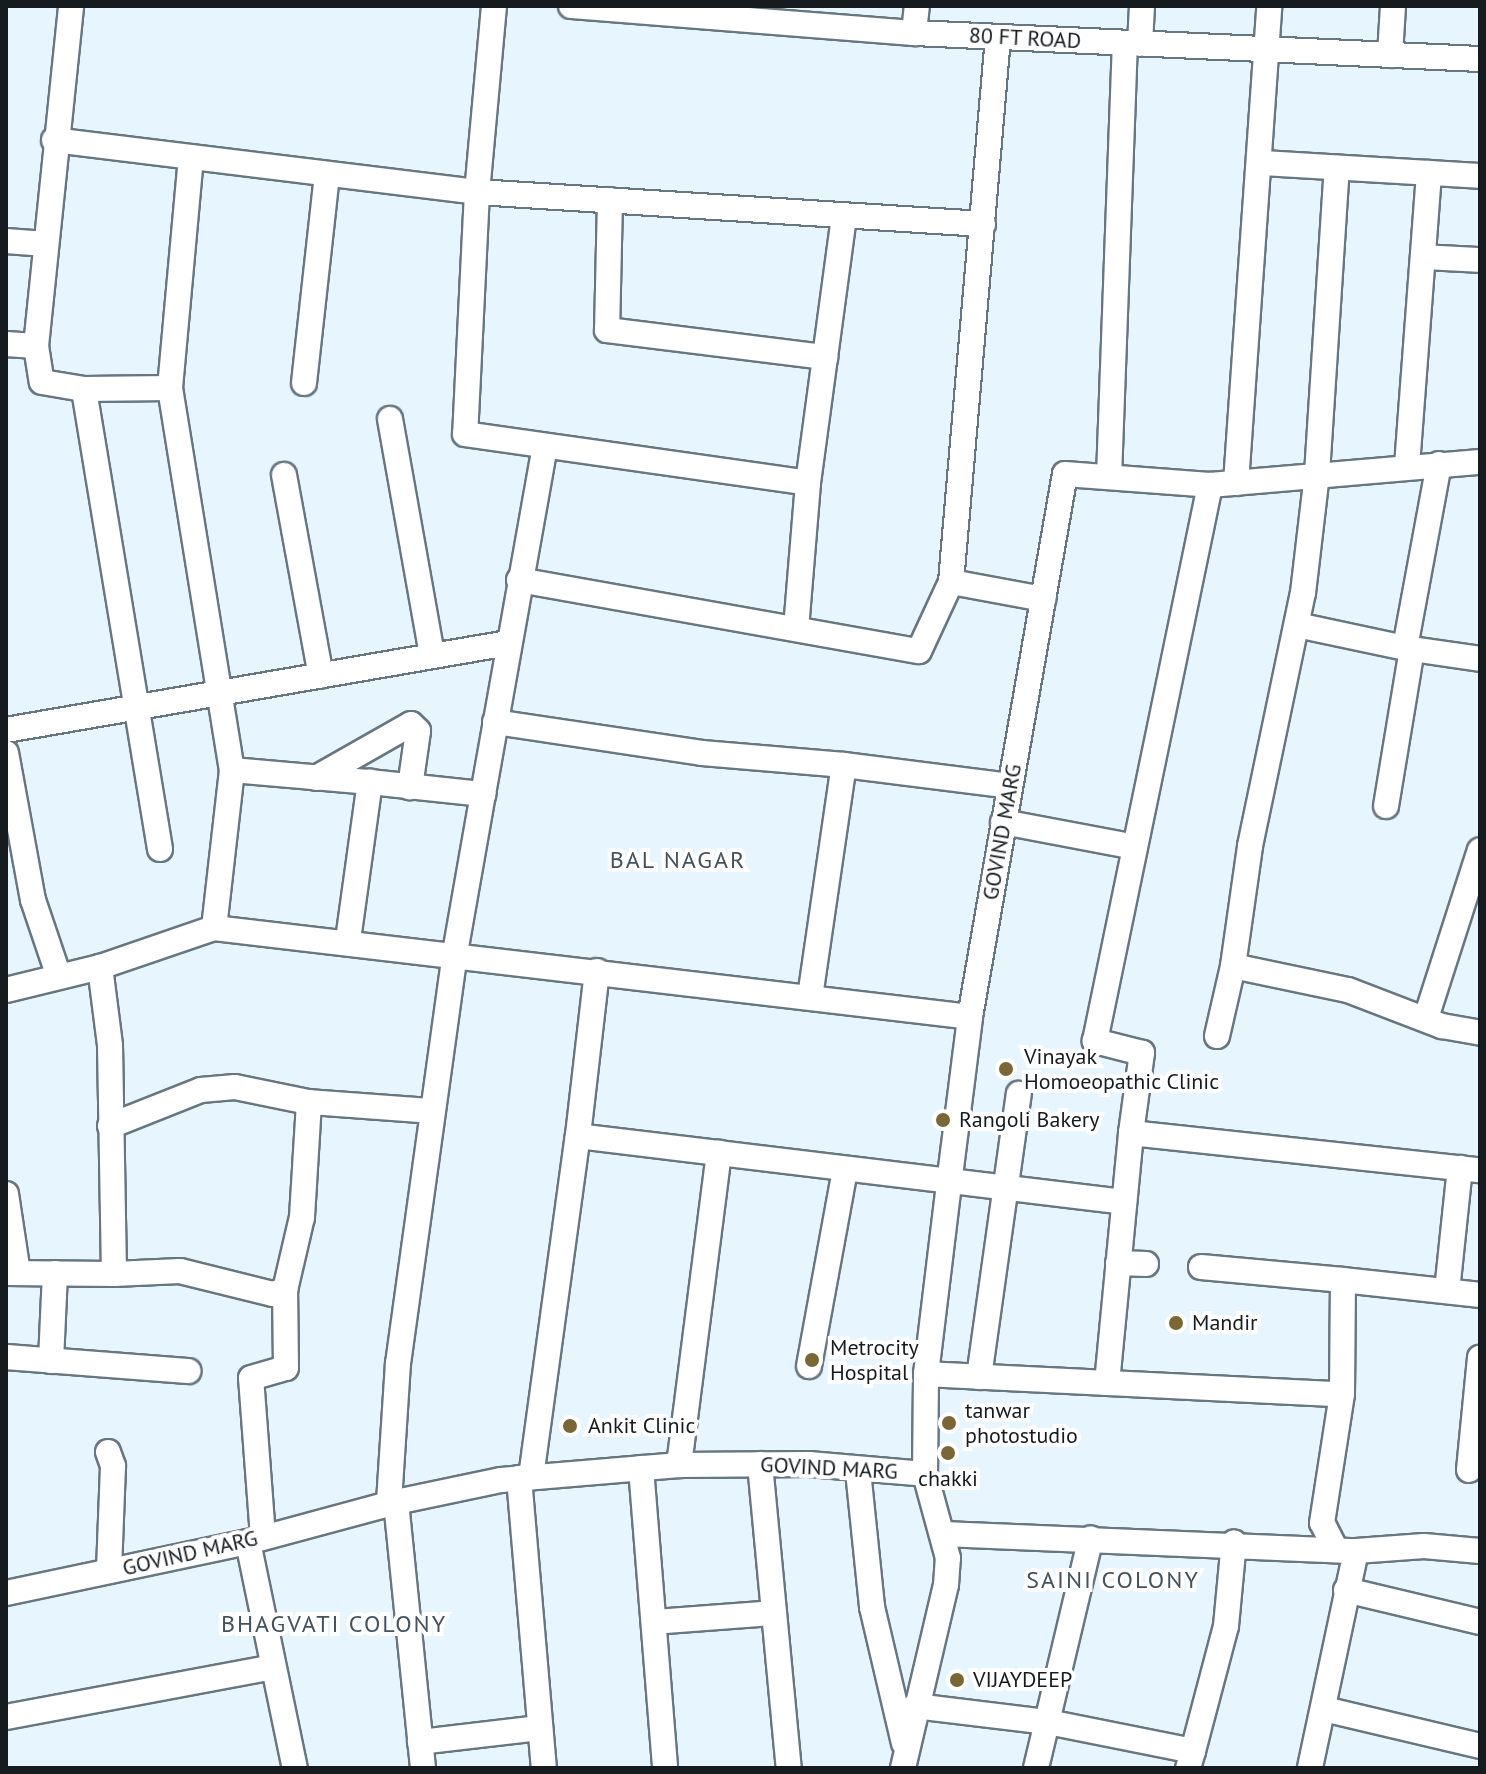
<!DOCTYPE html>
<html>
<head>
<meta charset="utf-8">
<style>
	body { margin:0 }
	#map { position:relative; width:1486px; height:1774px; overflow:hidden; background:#e7f5ff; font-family:"PT Sans",sans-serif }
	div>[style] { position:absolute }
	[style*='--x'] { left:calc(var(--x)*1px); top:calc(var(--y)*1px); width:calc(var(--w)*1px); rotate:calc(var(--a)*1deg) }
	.roads { filter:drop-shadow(2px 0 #677681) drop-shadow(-2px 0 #677681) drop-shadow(0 2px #677681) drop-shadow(0 -2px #677681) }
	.minor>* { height:24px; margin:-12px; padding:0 12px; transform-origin:12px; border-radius:12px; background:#fff }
	.dots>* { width:22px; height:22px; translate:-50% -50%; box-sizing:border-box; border:4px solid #fff; border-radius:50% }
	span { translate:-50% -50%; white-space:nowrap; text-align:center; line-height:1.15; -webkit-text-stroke:8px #fff; paint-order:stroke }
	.street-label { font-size:22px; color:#151b1f }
	.poi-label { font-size:22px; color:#151b1f }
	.left { translate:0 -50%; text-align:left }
	.neighbourhood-label { font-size:24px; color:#43525c; letter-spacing:2px }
	.frame { position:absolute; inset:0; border:8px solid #151b1f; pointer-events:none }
</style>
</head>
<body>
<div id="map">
	<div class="roads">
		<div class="minor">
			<i style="--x:494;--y:6;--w:187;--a:95.2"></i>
			<i style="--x:477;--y:192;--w:242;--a:92.8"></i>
			<i style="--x:465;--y:434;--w:346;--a:8.1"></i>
			<i style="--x:571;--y:6;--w:344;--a:4.5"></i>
			<i style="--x:914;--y:33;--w:567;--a:2.63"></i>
			<i style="--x:914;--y:33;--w:27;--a:-84"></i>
			<i style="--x:1140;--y:44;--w:38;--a:-87"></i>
			<i style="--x:1390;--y:55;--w:49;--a:-86.5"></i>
			<i style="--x:54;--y:140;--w:426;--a:7"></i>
			<i style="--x:477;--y:192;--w:507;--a:3.62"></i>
			<i style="--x:191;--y:157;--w:232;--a:95.2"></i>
			<i style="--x:170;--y:388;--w:387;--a:80.8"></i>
			<i style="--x:1262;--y:163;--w:218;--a:3.4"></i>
			<i style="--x:610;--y:200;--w:130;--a:91.3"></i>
			<i style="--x:607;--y:330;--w:220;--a:7.1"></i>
			<i style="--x:6;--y:241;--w:40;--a:4.3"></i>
			<i style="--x:1423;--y:257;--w:57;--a:3"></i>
			<i style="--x:6;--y:344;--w:30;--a:4"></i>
			<i style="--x:36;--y:346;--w:342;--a:-84.1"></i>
			<i style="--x:36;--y:346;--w:36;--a:81"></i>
			<i style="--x:42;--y:382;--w:43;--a:9.5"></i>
			<i style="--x:304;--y:383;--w:210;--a:-83.7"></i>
			<i style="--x:390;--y:419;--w:240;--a:79.9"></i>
			<i style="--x:1439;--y:464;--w:187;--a:100.5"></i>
			<i style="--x:1405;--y:648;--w:76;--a:8.3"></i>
			<i style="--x:1407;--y:466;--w:294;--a:-85.7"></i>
			<i style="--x:284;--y:475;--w:204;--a:79.6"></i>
			<i style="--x:1109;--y:477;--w:434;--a:-87.9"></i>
			<i style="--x:1236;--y:483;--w:478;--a:-86"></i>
			<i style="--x:519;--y:580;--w:406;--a:10.1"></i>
			<i style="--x:919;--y:651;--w:76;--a:-65.1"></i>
			<i style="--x:951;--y:582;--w:547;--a:-85.07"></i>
			<i style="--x:951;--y:582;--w:94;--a:10.5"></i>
			<i style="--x:1297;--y:625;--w:110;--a:12"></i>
			<i style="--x:796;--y:629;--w:146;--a:-85.3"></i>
			<i style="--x:808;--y:483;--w:270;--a:-82.3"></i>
			<i style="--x:495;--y:722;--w:209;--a:8.5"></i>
			<i style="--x:702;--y:753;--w:143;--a:4.8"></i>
			<i style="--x:6;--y:730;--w:509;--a:-9.83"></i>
			<i style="--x:6;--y:753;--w:149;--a:79.6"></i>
			<i style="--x:33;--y:900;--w:81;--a:71.3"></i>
			<i style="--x:316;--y:778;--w:109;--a:-29.6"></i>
			<i style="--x:411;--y:724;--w:10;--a:45"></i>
			<i style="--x:418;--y:731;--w:57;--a:98.1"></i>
			<i style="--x:483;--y:794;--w:352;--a:-79.9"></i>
			<i style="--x:1386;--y:806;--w:159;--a:-80.6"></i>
			<i style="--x:1003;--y:822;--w:134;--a:10.7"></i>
			<i style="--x:160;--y:849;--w:466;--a:-99.4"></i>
			<i style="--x:84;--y:389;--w:86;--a:-0.7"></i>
			<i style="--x:214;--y:928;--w:159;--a:-83.5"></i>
			<i style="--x:232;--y:770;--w:139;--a:5"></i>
			<i style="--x:348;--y:940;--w:160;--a:-82.1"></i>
			<i style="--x:370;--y:782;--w:114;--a:6.1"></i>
			<i style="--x:483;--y:794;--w:161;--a:100"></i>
			<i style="--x:455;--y:953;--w:414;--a:97.9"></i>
			<i style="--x:398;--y:1363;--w:140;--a:93.7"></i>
			<i style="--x:1233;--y:966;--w:121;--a:-81.9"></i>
			<i style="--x:1250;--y:846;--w:258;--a:-78.2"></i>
			<i style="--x:1303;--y:593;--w:120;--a:-83.3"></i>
			<i style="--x:1317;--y:474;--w:307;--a:-86.3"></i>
			<i style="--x:597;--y:971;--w:166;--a:96.6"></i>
			<i style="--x:578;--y:1136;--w:142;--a:6.9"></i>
			<i style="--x:6;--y:990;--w:97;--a:-13.7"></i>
			<i style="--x:100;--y:967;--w:120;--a:-18.9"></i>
			<i style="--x:214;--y:928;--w:761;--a:6.71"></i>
			<i style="--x:810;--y:997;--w:234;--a:-81.7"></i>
			<i style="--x:844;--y:765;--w:167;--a:7.2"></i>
			<i style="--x:1426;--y:1018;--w:176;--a:-72.2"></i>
			<i style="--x:1217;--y:1036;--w:72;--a:-77.1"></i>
			<i style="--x:1233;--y:966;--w:117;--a:11.8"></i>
			<i style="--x:1348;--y:990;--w:101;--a:21"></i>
			<i style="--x:1442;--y:1026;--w:39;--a:10"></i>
			<i style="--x:110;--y:1126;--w:98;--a:-21.6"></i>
			<i style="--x:201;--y:1090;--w:34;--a:-5"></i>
			<i style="--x:235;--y:1087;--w:76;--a:11.5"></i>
			<i style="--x:1131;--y:1133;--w:81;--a:-82.2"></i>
			<i style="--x:1142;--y:1053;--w:49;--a:-165.7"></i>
			<i style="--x:1095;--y:1041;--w:568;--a:-78.31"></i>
			<i style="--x:6;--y:1194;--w:80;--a:81.4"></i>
			<i style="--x:1118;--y:1263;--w:28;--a:2"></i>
			<i style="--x:1201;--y:1267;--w:143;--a:5.2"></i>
			<i style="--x:6;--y:1273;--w:108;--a:0.5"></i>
			<i style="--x:114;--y:1274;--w:229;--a:-91"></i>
			<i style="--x:110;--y:1045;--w:79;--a:-97.3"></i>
			<i style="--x:114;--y:1274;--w:66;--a:-2.6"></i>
			<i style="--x:180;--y:1271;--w:96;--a:13.9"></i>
			<i style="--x:273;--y:1294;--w:13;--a:-18"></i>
			<i style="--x:285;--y:1290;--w:75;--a:-76.9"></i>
			<i style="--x:302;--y:1217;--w:115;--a:-86.5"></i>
			<i style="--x:309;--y:1102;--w:123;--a:4.2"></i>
			<i style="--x:1447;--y:1291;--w:124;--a:-84"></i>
			<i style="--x:6;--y:1357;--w:183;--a:4.4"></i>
			<i style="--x:51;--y:1361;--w:88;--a:-87.4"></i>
			<i style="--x:809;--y:1366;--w:199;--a:-79.6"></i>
			<i style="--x:926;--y:1374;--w:416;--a:2.8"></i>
			<i style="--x:979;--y:1377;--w:286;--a:-82"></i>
			<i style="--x:1107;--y:1383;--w:251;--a:-84.5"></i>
			<i style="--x:1131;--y:1133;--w:351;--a:6.1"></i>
			<i style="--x:108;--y:1452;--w:15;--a:70"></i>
			<i style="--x:113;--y:1466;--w:105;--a:92.2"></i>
			<i style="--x:760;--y:1464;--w:305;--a:84.6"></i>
			<i style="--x:679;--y:1465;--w:315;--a:-82.7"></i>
			<i style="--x:719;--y:1153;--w:408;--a:6.9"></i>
			<i style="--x:641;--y:1468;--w:301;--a:85.4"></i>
			<i style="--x:1469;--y:1470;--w:113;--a:-84.4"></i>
			<i style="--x:858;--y:1471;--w:137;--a:84.1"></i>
			<i style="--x:872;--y:1607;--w:140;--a:76.8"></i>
			<i style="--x:531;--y:1477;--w:344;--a:-82.2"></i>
			<i style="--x:519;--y:1478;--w:291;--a:85.1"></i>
			<i style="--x:396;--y:1502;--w:267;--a:84.2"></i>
			<i style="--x:943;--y:1534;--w:413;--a:2.4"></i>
			<i style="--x:1356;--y:1551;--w:222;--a:102"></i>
			<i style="--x:263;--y:1537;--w:159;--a:-94.3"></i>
			<i style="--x:251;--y:1378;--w:36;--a:-16"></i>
			<i style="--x:286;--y:1368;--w:78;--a:-90.7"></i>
			<i style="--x:248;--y:1542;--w:231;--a:78.3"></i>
			<i style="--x:1335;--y:1548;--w:28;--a:-117"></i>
			<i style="--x:1322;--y:1523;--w:131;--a:-81.2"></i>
			<i style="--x:1342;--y:1394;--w:114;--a:-89.5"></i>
			<i style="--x:1343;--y:1280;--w:138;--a:6.2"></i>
			<i style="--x:1356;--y:1551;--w:68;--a:-4.2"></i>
			<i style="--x:1424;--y:1546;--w:56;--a:5.1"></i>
			<i style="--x:1346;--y:1590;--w:138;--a:13.4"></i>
			<i style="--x:6;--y:1593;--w:247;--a:-11.9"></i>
			<i style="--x:248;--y:1542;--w:153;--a:-15.1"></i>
			<i style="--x:396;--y:1502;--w:107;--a:-11.8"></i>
			<i style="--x:501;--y:1480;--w:179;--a:-4.8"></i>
			<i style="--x:679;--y:1465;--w:130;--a:-0.4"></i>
			<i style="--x:809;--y:1464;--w:116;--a:4.9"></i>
			<i style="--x:654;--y:1622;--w:120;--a:-4.3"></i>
			<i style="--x:915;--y:1706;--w:134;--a:6.9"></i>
			<i style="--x:1048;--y:1722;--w:148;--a:11.3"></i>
			<i style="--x:1193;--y:1751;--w:18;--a:106"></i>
			<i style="--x:1324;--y:1709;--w:160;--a:13.3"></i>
			<i style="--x:6;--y:1717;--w:271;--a:-10.6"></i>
			<i style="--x:420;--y:1742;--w:121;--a:-6.7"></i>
			<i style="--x:1193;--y:1751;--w:129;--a:-75.2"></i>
			<i style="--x:1226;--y:1626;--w:84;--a:-84.6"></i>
			<i style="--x:903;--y:1768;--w:188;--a:-76.8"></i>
			<i style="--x:946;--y:1585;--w:27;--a:-86"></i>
			<i style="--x:948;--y:1558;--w:87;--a:-105.3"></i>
			<i style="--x:925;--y:1474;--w:100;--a:-89.4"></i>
			<i style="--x:926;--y:1374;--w:191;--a:-83.1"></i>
			<i style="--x:949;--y:1184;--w:168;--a:-82.8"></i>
			<i style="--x:970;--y:1017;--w:551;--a:-80.08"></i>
			<i style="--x:1065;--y:474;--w:145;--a:4.3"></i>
			<i style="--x:1210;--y:485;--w:271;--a:-4.9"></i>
			<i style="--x:1036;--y:1768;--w:236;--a:-76.6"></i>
		</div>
	</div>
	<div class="dots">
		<i style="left:1006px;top:1069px;background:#7b6635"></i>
		<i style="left:943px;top:1120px;background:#7b6635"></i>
		<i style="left:1176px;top:1323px;background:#7b6635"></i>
		<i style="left:812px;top:1360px;background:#7b6635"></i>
		<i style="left:949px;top:1423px;background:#7b6635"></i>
		<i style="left:570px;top:1426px;background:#7b6635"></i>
		<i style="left:948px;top:1453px;background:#7b6635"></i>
		<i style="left:957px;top:1680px;background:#7b6635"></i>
	</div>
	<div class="street-label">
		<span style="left:1025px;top:38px;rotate:3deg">80 FT ROAD</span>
		<span style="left:1002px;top:832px;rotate:-80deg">GOVIND MARG</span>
		<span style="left:829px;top:1468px;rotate:3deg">GOVIND MARG</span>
		<span style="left:190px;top:1553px;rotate:-13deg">GOVIND MARG</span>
	</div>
	<div class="poi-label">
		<span class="left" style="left:1024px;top:1069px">Vinayak<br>Homoeopathic Clinic</span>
		<span class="left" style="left:959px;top:1120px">Rangoli Bakery</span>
		<span class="left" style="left:1192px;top:1323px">Mandir</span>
		<span class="left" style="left:830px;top:1360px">Metrocity<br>Hospital</span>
		<span class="left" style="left:965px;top:1423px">tanwar<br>photostudio</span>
		<span class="left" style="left:588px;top:1426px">Ankit Clinic</span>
		<span style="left:948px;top:1479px">chakki</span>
		<span class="left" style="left:973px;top:1680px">VIJAYDEEP</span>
	</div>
	<div class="neighbourhood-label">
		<span style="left:678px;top:860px">BAL NAGAR</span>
		<span style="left:1113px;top:1580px">SAINI COLONY</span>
		<span style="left:334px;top:1624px">BHAGVATI COLONY</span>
	</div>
	<div class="frame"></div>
</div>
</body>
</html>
